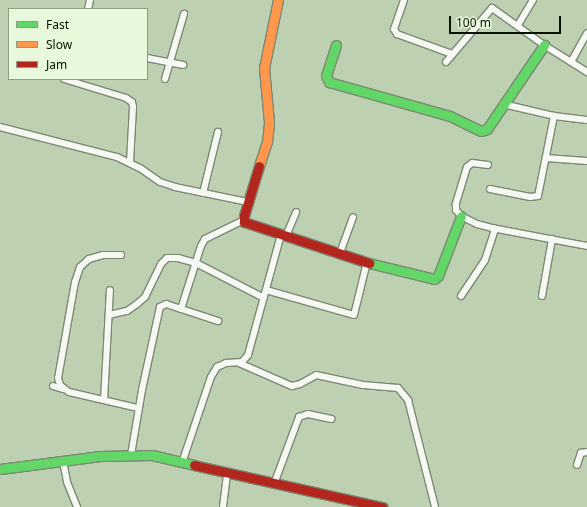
<!DOCTYPE html>
<html>
<head>
<meta charset="utf-8">
<style>
	body { margin:0 }
	#map { position:relative; width:587px; height:507px; overflow:hidden; background:#bed0b2; font-family:"Noto Sans",sans-serif }
	div>[style] { position:absolute }
	[style*='--x'] { left:calc(var(--x)*1px); top:calc(var(--y)*1px); width:calc(var(--w)*1px); rotate:calc(var(--a)*1deg) }
	.roads { filter:drop-shadow(1px 0 #7b8872) drop-shadow(-1px 0 #7b8872) drop-shadow(0 1px #7b8872) drop-shadow(0 -1px #7b8872) }
	.street>* { height:6px; margin:-3px; padding:0 3px; transform-origin:3px; border-radius:3px; background:#f5f8f3 }
	.fast>* { height:9px; margin:-4.5px; padding:0 4.5px; transform-origin:4.5px; border-radius:4.5px; background:#63d668 }
	.slow>* { height:9px; margin:-4.5px; padding:0 4.5px; transform-origin:4.5px; border-radius:4.5px; background:#ff974d }
	.jam>* { height:9px; margin:-4.5px; padding:0 4.5px; transform-origin:4.5px; border-radius:4.5px; background:#b3261e }
	span { translate:-50% -50%; white-space:nowrap; text-align:center; line-height:1.15; -webkit-text-stroke:3px #e7f8dc; paint-order:stroke }
	.legend { position:absolute; left:8px; top:8px; width:140px; height:72px; box-sizing:border-box; background:#e7f8dc; border:1px solid #8e9c85; margin:0; padding:5px 7px; list-style:none; font-size:12px; color:#081202 }
	.legend li { display:flex; align-items:center; gap:8px; height:20px }
	.legend b { width:20px; border:1px solid #8e9c85 }
	.scale { position:absolute; left:449px; top:16px; width:112px; height:18px; box-sizing:border-box; border:2px solid #081202; border-top:0; padding-left:5px; font-size:12px; line-height:14px; white-space:nowrap; color:#081202; -webkit-text-stroke:3px #e7f8dc; paint-order:stroke }
</style>
</head>
<body>
<div id="map">
	<div class="roads">
		<div class="street">
			<i style="--x:404;--y:0;--w:31;--a:109"></i>
			<i style="--x:394;--y:29;--w:6;--a:59"></i>
			<i style="--x:397;--y:34;--w:59;--a:20"></i>
			<i style="--x:88;--y:9;--w:9;--a:-77"></i>
			<i style="--x:518;--y:25;--w:29;--a:-59"></i>
			<i style="--x:147;--y:58;--w:37;--a:11"></i>
			<i style="--x:446;--y:62;--w:71;--a:-49.6"></i>
			<i style="--x:492;--y:8;--w:64;--a:35.4"></i>
			<i style="--x:544;--y:45;--w:51;--a:32.1"></i>
			<i style="--x:571;--y:62;--w:33;--a:-61"></i>
			<i style="--x:64;--y:79;--w:65;--a:17"></i>
			<i style="--x:126;--y:98;--w:7;--a:34"></i>
			<i style="--x:132;--y:102;--w:5;--a:79"></i>
			<i style="--x:133;--y:107;--w:55;--a:93.1"></i>
			<i style="--x:165;--y:79;--w:68;--a:-73.7"></i>
			<i style="--x:503;--y:104;--w:52;--a:13.2"></i>
			<i style="--x:554;--y:116;--w:33;--a:7"></i>
			<i style="--x:0;--y:127;--w:121;--a:14.4"></i>
			<i style="--x:117;--y:157;--w:25;--a:26"></i>
			<i style="--x:140;--y:168;--w:24;--a:35"></i>
			<i style="--x:160;--y:182;--w:16;--a:18"></i>
			<i style="--x:175;--y:187;--w:75;--a:11.6"></i>
			<i style="--x:546;--y:158;--w:41;--a:4.2"></i>
			<i style="--x:488;--y:165;--w:16;--a:-173"></i>
			<i style="--x:472;--y:163;--w:6;--a:141"></i>
			<i style="--x:467;--y:167;--w:39;--a:107"></i>
			<i style="--x:456;--y:204;--w:6;--a:90"></i>
			<i style="--x:456;--y:210;--w:8;--a:50"></i>
			<i style="--x:461;--y:216;--w:18;--a:27"></i>
			<i style="--x:477;--y:224;--w:16;--a:15"></i>
			<i style="--x:492;--y:228;--w:97;--a:10.7"></i>
			<i style="--x:490;--y:189;--w:41;--a:11.3"></i>
			<i style="--x:530;--y:197;--w:8;--a:-7"></i>
			<i style="--x:538;--y:196;--w:82;--a:-78.7"></i>
			<i style="--x:203;--y:193;--w:63;--a:-76.2"></i>
			<i style="--x:286;--y:236;--w:26;--a:-67"></i>
			<i style="--x:340;--y:253;--w:38;--a:-70"></i>
			<i style="--x:121;--y:255;--w:18;--a:180"></i>
			<i style="--x:103;--y:255;--w:15;--a:164"></i>
			<i style="--x:89;--y:259;--w:12;--a:138"></i>
			<i style="--x:80;--y:267;--w:16;--a:108"></i>
			<i style="--x:75;--y:282;--w:97;--a:100"></i>
			<i style="--x:58;--y:378;--w:7;--a:74"></i>
			<i style="--x:60;--y:385;--w:11;--a:38"></i>
			<i style="--x:69;--y:392;--w:71;--a:13.1"></i>
			<i style="--x:266;--y:290;--w:91;--a:15.9"></i>
			<i style="--x:354;--y:315;--w:55;--a:-76.2"></i>
			<i style="--x:461;--y:296;--w:43;--a:-56.3"></i>
			<i style="--x:485;--y:260;--w:33;--a:-72"></i>
			<i style="--x:542;--y:296;--w:58;--a:-80"></i>
			<i style="--x:181;--y:309;--w:66;--a:-72.4"></i>
			<i style="--x:201;--y:246;--w:8;--a:-60"></i>
			<i style="--x:205;--y:239;--w:43;--a:-26"></i>
			<i style="--x:109;--y:315;--w:18;--a:-13"></i>
			<i style="--x:127;--y:311;--w:12;--a:-35"></i>
			<i style="--x:137;--y:304;--w:11;--a:-41"></i>
			<i style="--x:145;--y:297;--w:37;--a:-64"></i>
			<i style="--x:161;--y:264;--w:8;--a:-45"></i>
			<i style="--x:167;--y:258;--w:11;--a:0"></i>
			<i style="--x:178;--y:258;--w:19;--a:16"></i>
			<i style="--x:196;--y:263;--w:76;--a:27.2"></i>
			<i style="--x:239;--y:363;--w:58;--a:23.5"></i>
			<i style="--x:292;--y:386;--w:8;--a:-14"></i>
			<i style="--x:300;--y:384;--w:18;--a:-29"></i>
			<i style="--x:316;--y:375;--w:48;--a:12"></i>
			<i style="--x:363;--y:385;--w:35;--a:5"></i>
			<i style="--x:398;--y:388;--w:16;--a:50"></i>
			<i style="--x:408;--y:400;--w:110;--a:75.8"></i>
			<i style="--x:53;--y:386;--w:10;--a:17"></i>
			<i style="--x:104;--y:400;--w:110;--a:-86.9"></i>
			<i style="--x:131;--y:455;--w:66;--a:-80.4"></i>
			<i style="--x:142;--y:390;--w:85;--a:-77.8"></i>
			<i style="--x:160;--y:307;--w:7;--a:-27"></i>
			<i style="--x:166;--y:304;--w:55;--a:18.1"></i>
			<i style="--x:63;--y:461;--w:21;--a:79"></i>
			<i style="--x:67;--y:482;--w:27;--a:68"></i>
			<i style="--x:182;--y:463;--w:91;--a:-71.4"></i>
			<i style="--x:211;--y:377;--w:12;--a:-59"></i>
			<i style="--x:217;--y:367;--w:10;--a:-24"></i>
			<i style="--x:226;--y:363;--w:16;--a:-4"></i>
			<i style="--x:242;--y:362;--w:9;--a:-49"></i>
			<i style="--x:248;--y:355;--w:125;--a:-74.7"></i>
			<i style="--x:577;--y:465;--w:13;--a:-72"></i>
			<i style="--x:581;--y:453;--w:6;--a:-9"></i>
			<i style="--x:274;--y:484;--w:72;--a:-69.5"></i>
			<i style="--x:299;--y:417;--w:9;--a:-18"></i>
			<i style="--x:308;--y:414;--w:24;--a:12"></i>
			<i style="--x:223;--y:507;--w:34;--a:-83"></i>
		</div>
		<div class="fast">
			<i style="--x:336;--y:45;--w:32;--a:108"></i>
			<i style="--x:326;--y:75;--w:8;--a:67"></i>
			<i style="--x:329;--y:82;--w:126;--a:15.7"></i>
			<i style="--x:450;--y:116;--w:34;--a:26"></i>
			<i style="--x:481;--y:131;--w:6;--a:-18"></i>
			<i style="--x:487;--y:129;--w:102;--a:-55.8"></i>
			<i style="--x:369;--y:263;--w:67;--a:13.8"></i>
			<i style="--x:434;--y:279;--w:5;--a:-37"></i>
			<i style="--x:438;--y:276;--w:64;--a:-69"></i>
			<i style="--x:0;--y:469;--w:101;--a:-7.4"></i>
			<i style="--x:100;--y:456;--w:52;--a:-1.1"></i>
			<i style="--x:152;--y:455;--w:43;--a:13.4"></i>
		</div>
		<div class="slow">
			<i style="--x:259;--y:166;--w:25;--a:-72"></i>
			<i style="--x:267;--y:142;--w:20;--a:-84"></i>
			<i style="--x:269;--y:122;--w:54;--a:-95.3"></i>
			<i style="--x:264;--y:68;--w:69;--a:-78.4"></i>
		</div>
		<div class="jam">
			<i style="--x:259;--y:166;--w:52;--a:106.7"></i>
			<i style="--x:244;--y:216;--w:6;--a:90"></i>
			<i style="--x:244;--y:222;--w:132;--a:18.2"></i>
			<i style="--x:194;--y:465;--w:193;--a:12.6"></i>
		</div>
	</div>
	<ul class="legend">
	<li><b style="height:5px;background:#63d668"></b>Fast</li>
	<li><b style="height:5px;background:#ff974d"></b>Slow</li>
	<li><b style="height:5px;background:#b3261e"></b>Jam</li>
	</ul>
	<div class="scale">100 m</div>
</div>
</body>
</html>
